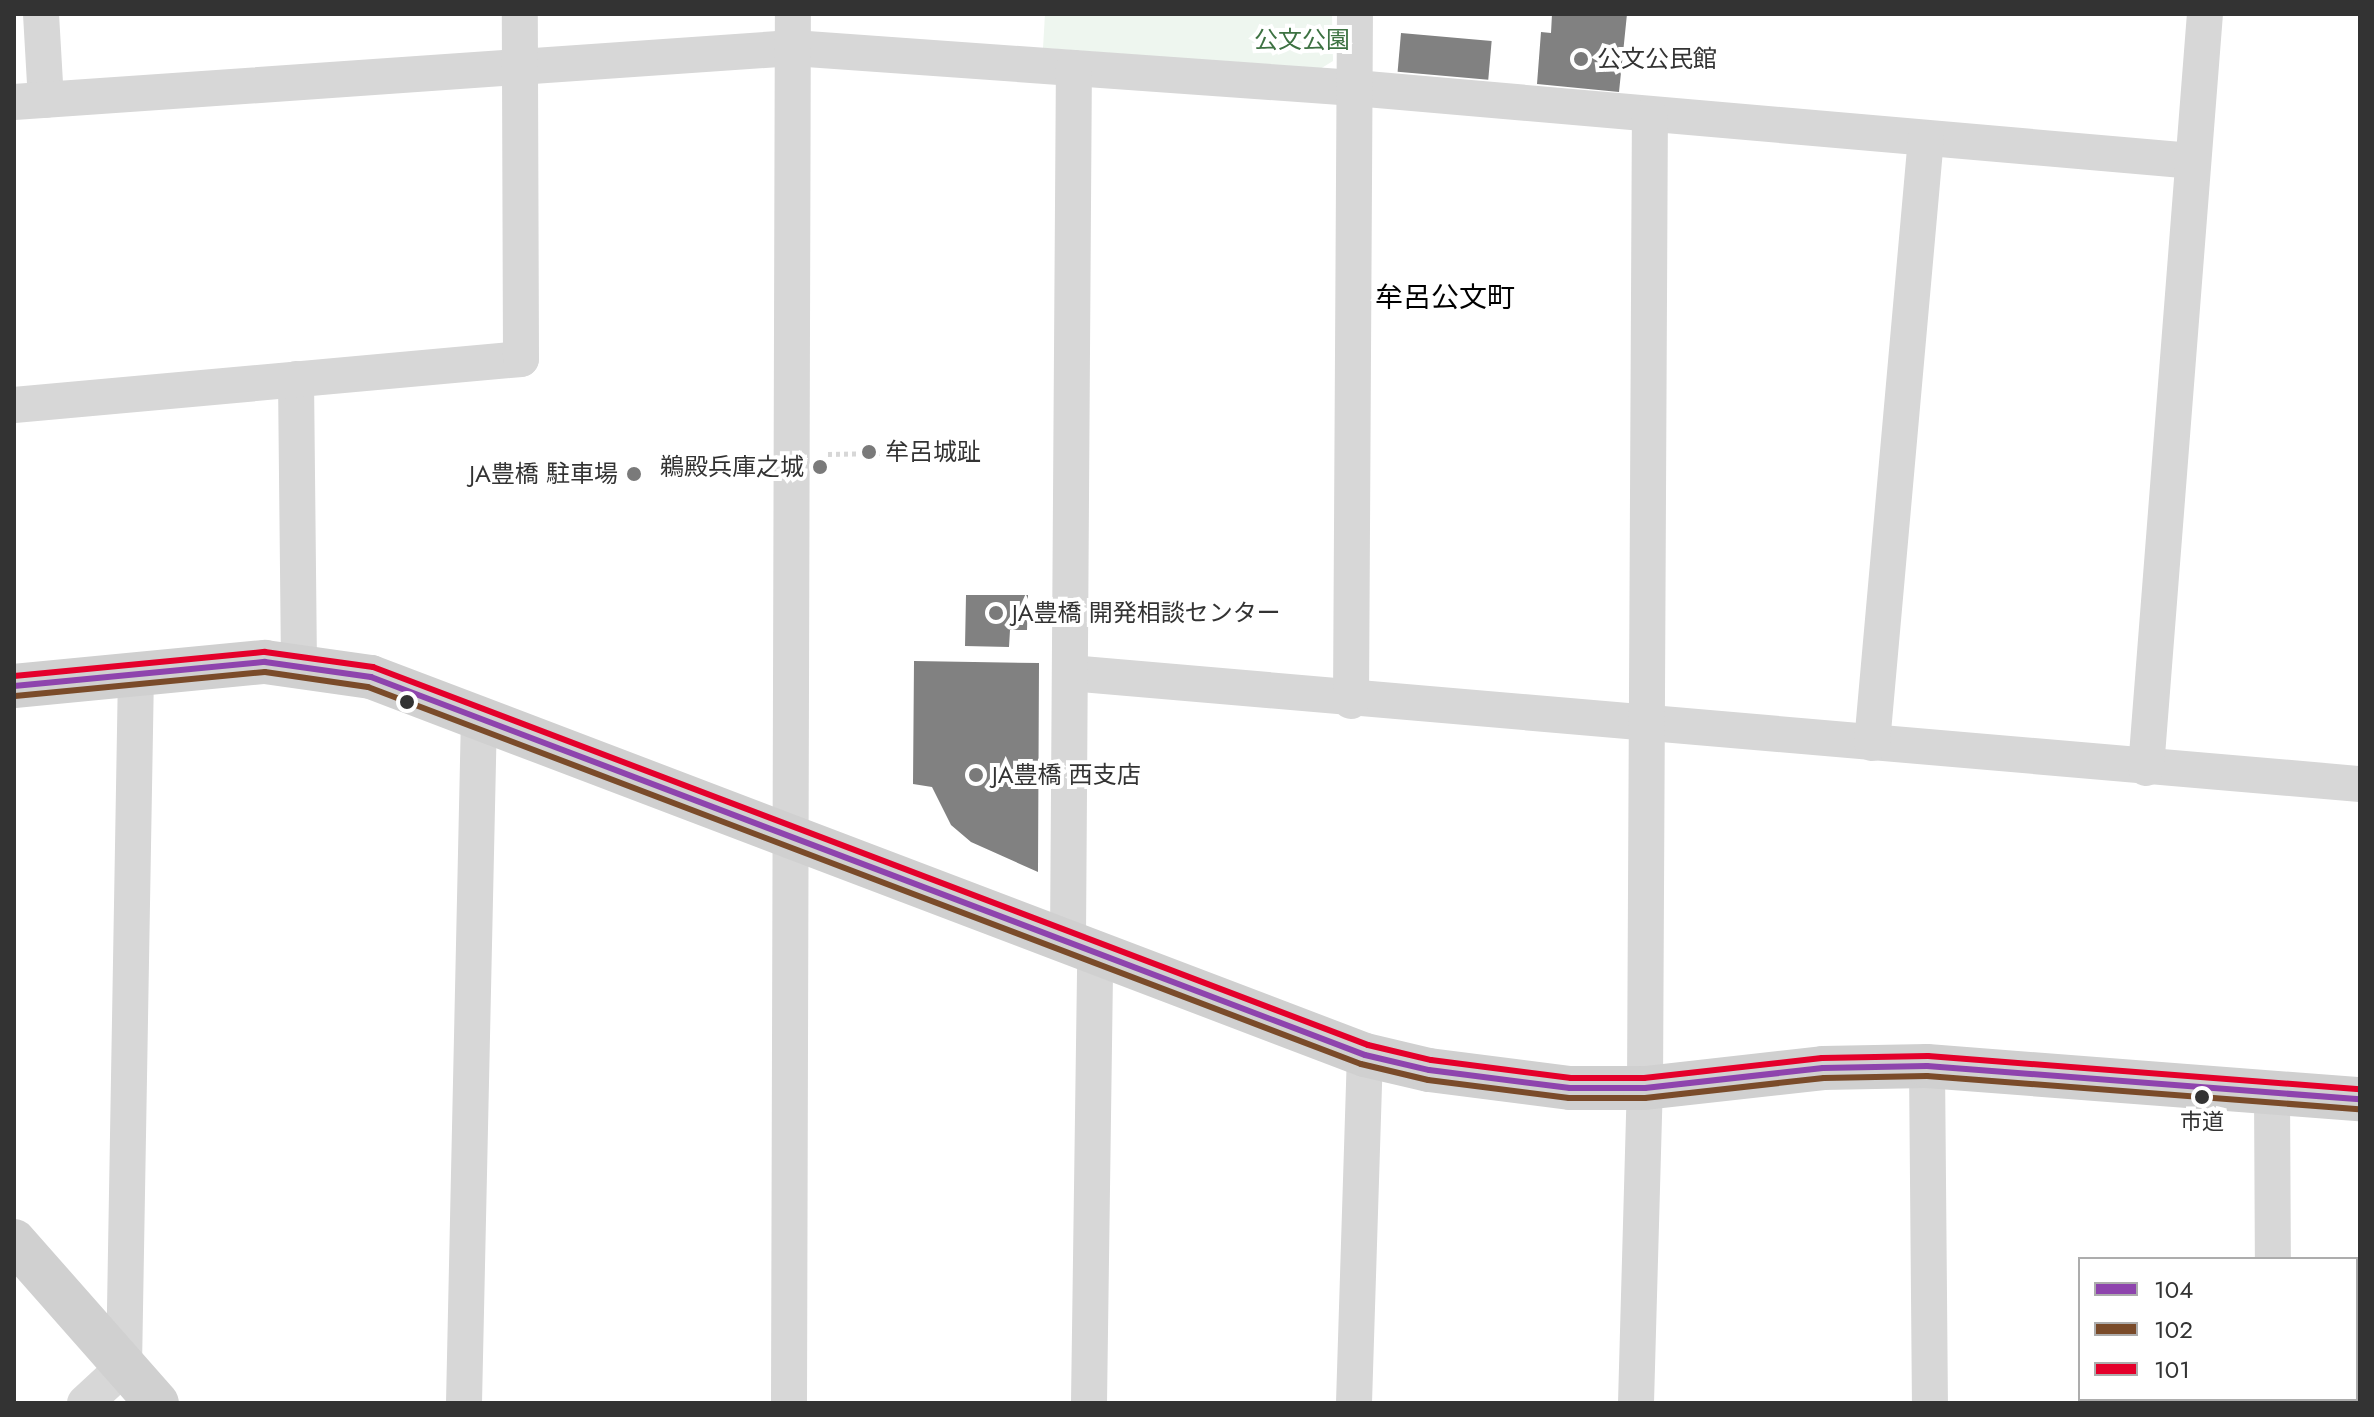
<!DOCTYPE html>
<html>
<head>
<meta charset="utf-8">
<style>
	body { margin:0 }
	#map { position:relative; width:2374px; height:1417px; overflow:hidden; background:#fff; font-family:Jost,"Noto Sans JP",sans-serif }
	div>[style] { position:absolute }
	[style*='--x'] { left:calc(var(--x)*1px); top:calc(var(--y)*1px); width:calc(var(--w)*1px); rotate:calc(var(--a)*1deg) }
	.green>* { inset:0; background:#eef6ef }
	.building>* { inset:0; background:#818181; transform-origin:0 0 }
	.path>* { height:5px; margin-top:-2.5px; transform-origin:0; background:repeating-linear-gradient(90deg,#d7d7d7 0 4px,transparent 0 8px) }
	.street>* { height:36px; margin:-18px; padding:0 18px; transform-origin:18px; border-radius:18px; background:#d7d7d7 }
	.secondary>* { height:44px; margin:-22px; padding:0 22px; transform-origin:22px; border-radius:22px; background:#d0d0d0 }
	.bus-1>* { height:6px; margin:-3px; padding:0 3px; transform-origin:3px; border-radius:3px; background:#8e44ad }
	.bus-2>* { height:6px; margin:-3px; padding:0 3px; transform-origin:3px; border-radius:3px; background:#7a4b2a }
	.bus-3>* { height:6px; margin:-3px; padding:0 3px; transform-origin:3px; border-radius:3px; background:#e4002b }
	.dots>* { width:22px; height:22px; translate:-50% -50%; box-sizing:border-box; border:4px solid #fff; border-radius:50% }
	span { translate:-50% -50%; white-space:nowrap; text-align:center; line-height:1.15; -webkit-text-stroke:8px #fff; paint-order:stroke }
	.bus-label { font-size:22px; color:#333 }
	.park-label { font-size:24px; color:#3d7242 }
	.poi-label { font-size:24px; color:#333 }
	.left { translate:0 -50%; text-align:left }
	.right { translate:-100% -50%; text-align:right }
	.quarter-label { font-size:28px; color:#000 }
	.frame { position:absolute; inset:0; border:16px solid #333; pointer-events:none }
	.legend { position:absolute; left:2078px; top:1257px; width:280px; height:144px; box-sizing:border-box; background:#fff; border:2px solid #adadad; margin:0; padding:10px 14px; list-style:none; font-size:24px; color:#333 }
	.legend li { display:flex; align-items:center; gap:16px; height:40px }
	.legend b { width:40px; border:2px solid #adadad }
</style>
</head>
<body>
<div id="map">
	<div class="green">
		<i style="clip-path:polygon(1045px 14px,1332px 14px,1333px 61px,1320px 69px,1043px 48px)"></i>
	</div>
	<div class="building">
		<i style="clip-path:polygon(1552px 14px,1627px 14px,1619px 92px,1537px 84px,1541px 32px,1551px 33px)"></i>
		<i style="left:1401px;top:33px;width:91px;height:39px;rotate:5deg"></i>
		<i style="clip-path:polygon(966px 595px,1028px 595px,1027px 630px,1010px 630px,1009px 647px,965px 646px)"></i>
		<i style="clip-path:polygon(914px 661px,1039px 663px,1038px 872px,971px 842px,951px 825px,932px 787px,913px 784px)"></i>
	</div>
	<div class="path">
		<i style="--x:828;--y:454;--w:55;--a:-1"></i>
	</div>
	<div class="street">
		<i style="--x:41;--y:14;--w:86;--a:86.7"></i>
		<i style="--x:14;--y:102;--w:781;--a:-3.97"></i>
		<i style="--x:793;--y:48;--w:563;--a:4.07"></i>
		<i style="--x:1355;--y:88;--w:840;--a:4.98"></i>
		<i style="--x:296;--y:379;--w:284;--a:89.4"></i>
		<i style="--x:14;--y:405;--w:509;--a:-5.18"></i>
		<i style="--x:521;--y:359;--w:345;--a:-90.2"></i>
		<i style="--x:1070;--y:673;--w:1295;--a:4.92"></i>
		<i style="--x:1351;--y:701;--w:687;--a:-89.67"></i>
		<i style="--x:1872;--y:743;--w:607;--a:-84.9"></i>
		<i style="--x:2146;--y:768;--w:756;--a:-85.53"></i>
		<i style="--x:1068;--y:939;--w:871;--a:-89.61"></i>
		<i style="--x:1927;--y:1066;--w:337;--a:89.5"></i>
		<i style="--x:2272;--y:1091;--w:168;--a:89.7"></i>
		<i style="--x:2275;--y:1399;--w:4;--a:90"></i>
		<i style="--x:85;--y:1403;--w:53;--a:-42.7"></i>
		<i style="--x:124;--y:1367;--w:693;--a:-89.01"></i>
		<i style="--x:464;--y:1403;--w:685;--a:-88.75"></i>
		<i style="--x:789;--y:1403;--w:1389;--a:-89.84"></i>
		<i style="--x:1089;--y:1403;--w:453;--a:-89.2"></i>
		<i style="--x:1354;--y:1403;--w:348;--a:-88.2"></i>
		<i style="--x:1636;--y:1403;--w:315;--a:-88.4"></i>
		<i style="--x:1645;--y:1088;--w:972;--a:-89.71"></i>
	</div>
	<div class="secondary">
		<i style="--x:14;--y:686;--w:252;--a:-5.5"></i>
		<i style="--x:265;--y:662;--w:107;--a:8.1"></i>
		<i style="--x:371;--y:677;--w:1063;--a:20.82"></i>
		<i style="--x:1365;--y:1055;--w:66;--a:13.2"></i>
		<i style="--x:1429;--y:1070;--w:142;--a:7.3"></i>
		<i style="--x:1570;--y:1088;--w:75;--a:0"></i>
		<i style="--x:1645;--y:1088;--w:179;--a:-6.4"></i>
		<i style="--x:1823;--y:1068;--w:104;--a:-1.1"></i>
		<i style="--x:1927;--y:1066;--w:434;--a:4.4"></i>
		<i style="--x:14;--y:1241;--w:216;--a:48.6"></i>
	</div>
	<div class="bus-1">
		<i style="--x:14;--y:686;--w:252;--a:-5.5"></i>
		<i style="--x:265;--y:662;--w:107;--a:8.1"></i>
		<i style="--x:371;--y:677;--w:1063;--a:20.82"></i>
		<i style="--x:1365;--y:1055;--w:66;--a:13.2"></i>
		<i style="--x:1429;--y:1070;--w:142;--a:7.3"></i>
		<i style="--x:1570;--y:1088;--w:75;--a:0"></i>
		<i style="--x:1645;--y:1088;--w:179;--a:-6.4"></i>
		<i style="--x:1823;--y:1068;--w:104;--a:-1.1"></i>
		<i style="--x:1927;--y:1066;--w:434;--a:4.4"></i>
	</div>
	<div class="bus-2">
		<i style="--x:15;--y:696;--w:251;--a:-5.5"></i>
		<i style="--x:265;--y:672;--w:104;--a:8.3"></i>
		<i style="--x:368;--y:687;--w:1062;--a:20.79"></i>
		<i style="--x:1361;--y:1064;--w:69;--a:13.4"></i>
		<i style="--x:1428;--y:1080;--w:142;--a:7.3"></i>
		<i style="--x:1569;--y:1098;--w:76;--a:0"></i>
		<i style="--x:1645;--y:1098;--w:180;--a:-6.4"></i>
		<i style="--x:1824;--y:1078;--w:103;--a:-1.1"></i>
		<i style="--x:1927;--y:1076;--w:433;--a:4.4"></i>
	</div>
	<div class="bus-3">
		<i style="--x:14;--y:676;--w:252;--a:-5.5"></i>
		<i style="--x:265;--y:652;--w:109;--a:7.9"></i>
		<i style="--x:373;--y:667;--w:1064;--a:20.8"></i>
		<i style="--x:1368;--y:1045;--w:65;--a:13.4"></i>
		<i style="--x:1431;--y:1060;--w:141;--a:7.3"></i>
		<i style="--x:1571;--y:1078;--w:73;--a:0"></i>
		<i style="--x:1644;--y:1078;--w:179;--a:-6.4"></i>
		<i style="--x:1822;--y:1058;--w:106;--a:-1.1"></i>
		<i style="--x:1928;--y:1056;--w:433;--a:4.4"></i>
	</div>
	<div class="dots">
		<i style="left:1581px;top:59px;background:#7a7a7a"></i>
		<i style="left:869px;top:452px;background:#7a7a7a"></i>
		<i style="left:820px;top:467px;background:#7a7a7a"></i>
		<i style="left:634px;top:474px;background:#7a7a7a"></i>
		<i style="left:996px;top:613px;background:#7a7a7a"></i>
		<i style="left:407px;top:702px;background:#333"></i>
		<i style="left:976px;top:775px;background:#7a7a7a"></i>
		<i style="left:2202px;top:1097px;background:#333"></i>
	</div>
	<div class="bus-label">
		<span style="left:2202px;top:1122px">市道</span>
	</div>
	<div class="park-label">
		<span style="left:1302px;top:40px">公文公園</span>
	</div>
	<div class="poi-label">
		<span class="left" style="left:1597px;top:59px">公文公民館</span>
		<span class="left" style="left:885px;top:452px">牟呂城趾</span>
		<span class="right" style="left:804px;top:467px">鵜殿兵庫之城</span>
		<span class="right" style="left:618px;top:474px">JA豊橋 駐車場</span>
		<span class="left" style="left:1012px;top:613px">JA豊橋 開発相談センター</span>
		<span class="left" style="left:992px;top:775px">JA豊橋 西支店</span>
	</div>
	<div class="quarter-label">
		<span style="left:1445px;top:298px">牟呂公文町</span>
	</div>
	<div class="frame"></div>
	<ul class="legend">
	<li><b style="height:10px;background:#8e44ad"></b>104</li>
	<li><b style="height:10px;background:#7a4b2a"></b>102</li>
	<li><b style="height:10px;background:#e4002b"></b>101</li>
	</ul>
</div>
</body>
</html>
